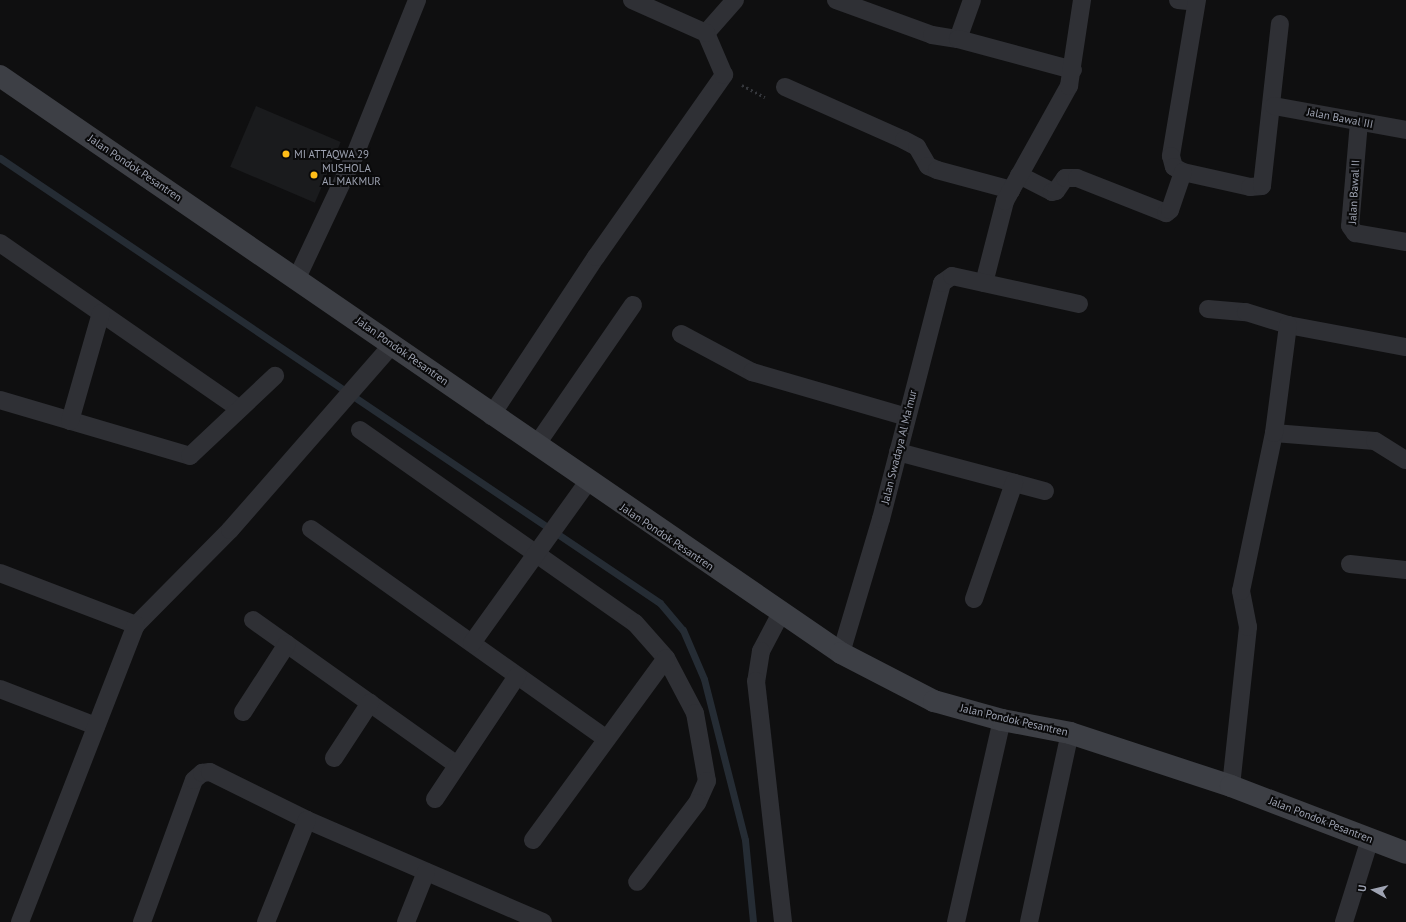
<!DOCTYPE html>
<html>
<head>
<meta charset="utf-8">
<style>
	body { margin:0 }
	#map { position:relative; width:1406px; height:922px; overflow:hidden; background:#0f0f10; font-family:"PT Sans",sans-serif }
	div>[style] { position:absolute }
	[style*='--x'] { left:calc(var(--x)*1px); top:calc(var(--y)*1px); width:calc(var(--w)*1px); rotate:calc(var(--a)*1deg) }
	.built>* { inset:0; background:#1a1b1d; transform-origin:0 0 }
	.stream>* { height:7px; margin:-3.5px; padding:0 3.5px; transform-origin:3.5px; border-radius:3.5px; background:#252c34 }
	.path>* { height:2.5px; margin-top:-1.25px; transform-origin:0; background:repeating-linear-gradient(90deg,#35373c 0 2px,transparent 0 5px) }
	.street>* { height:18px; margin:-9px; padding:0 9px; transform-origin:9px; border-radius:9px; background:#2f3035 }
	.secondary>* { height:22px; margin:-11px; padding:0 11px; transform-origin:11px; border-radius:11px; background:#3d3f45 }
	.dots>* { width:11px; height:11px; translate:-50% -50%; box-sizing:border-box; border:2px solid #0a0a0b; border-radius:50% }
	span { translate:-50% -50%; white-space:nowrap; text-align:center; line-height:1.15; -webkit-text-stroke:4px #0a0a0b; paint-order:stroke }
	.street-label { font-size:11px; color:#9ea3b2 }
	.poi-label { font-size:11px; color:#9ea3b2 }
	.left { translate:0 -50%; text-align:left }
	.north { position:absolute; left:1354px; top:870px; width:40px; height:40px; -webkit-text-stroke:3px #0a0a0b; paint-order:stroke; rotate:278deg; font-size:11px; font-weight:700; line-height:16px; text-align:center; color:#9ea3b2 }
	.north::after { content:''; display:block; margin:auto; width:14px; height:18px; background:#9ea3b2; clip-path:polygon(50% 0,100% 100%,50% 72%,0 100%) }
</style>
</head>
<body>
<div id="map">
	<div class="built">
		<i style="left:256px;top:106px;width:92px;height:66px;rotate:23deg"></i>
	</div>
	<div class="stream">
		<i style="--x:0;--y:158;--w:796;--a:33.99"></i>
		<i style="--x:660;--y:603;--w:35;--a:50"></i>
		<i style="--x:683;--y:630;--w:53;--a:66.8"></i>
		<i style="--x:704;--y:679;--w:166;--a:75.7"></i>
		<i style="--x:745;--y:840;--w:82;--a:84.4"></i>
	</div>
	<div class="path">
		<i style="--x:742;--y:85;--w:26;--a:28"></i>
	</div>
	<div class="street">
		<i style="--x:836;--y:0;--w:102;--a:20"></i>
		<i style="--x:932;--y:35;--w:26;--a:9"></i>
		<i style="--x:958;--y:39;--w:41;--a:-70.3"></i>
		<i style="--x:1178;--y:0;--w:18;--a:6"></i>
		<i style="--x:1197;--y:0;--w:158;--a:99.5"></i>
		<i style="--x:1171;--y:156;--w:11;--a:75"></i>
		<i style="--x:1174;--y:167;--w:10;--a:29"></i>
		<i style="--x:1183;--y:172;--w:69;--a:12.6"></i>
		<i style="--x:1250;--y:187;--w:12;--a:-5"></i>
		<i style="--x:1262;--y:186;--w:163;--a:-83.7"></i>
		<i style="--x:706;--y:33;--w:44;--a:-48.7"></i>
		<i style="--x:958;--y:39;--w:119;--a:15.1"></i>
		<i style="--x:785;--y:87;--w:130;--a:24"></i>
		<i style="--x:904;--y:140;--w:15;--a:28"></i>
		<i style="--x:917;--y:147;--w:22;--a:60"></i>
		<i style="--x:928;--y:166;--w:10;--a:24"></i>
		<i style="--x:937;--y:170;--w:77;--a:15.1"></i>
		<i style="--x:1274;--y:106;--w:134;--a:10.3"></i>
		<i style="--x:1359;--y:122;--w:104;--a:94.9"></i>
		<i style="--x:1350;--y:226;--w:9;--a:54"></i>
		<i style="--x:1355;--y:233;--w:52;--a:10"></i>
		<i style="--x:1019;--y:175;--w:37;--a:27"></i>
		<i style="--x:1052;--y:192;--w:4;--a:-14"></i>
		<i style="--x:1056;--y:191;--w:16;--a:-55"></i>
		<i style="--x:1065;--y:178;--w:12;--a:0"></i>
		<i style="--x:1077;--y:178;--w:96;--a:21.5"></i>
		<i style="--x:1166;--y:213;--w:5;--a:-37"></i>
		<i style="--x:1170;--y:210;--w:40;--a:-71.1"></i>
		<i style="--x:0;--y:243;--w:290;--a:34.7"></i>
		<i style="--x:297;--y:278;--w:134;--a:-64.8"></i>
		<i style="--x:354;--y:157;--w:169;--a:-68.1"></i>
		<i style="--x:984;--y:283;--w:85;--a:-75.6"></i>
		<i style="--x:1005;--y:201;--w:132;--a:-60.9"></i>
		<i style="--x:1069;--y:86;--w:87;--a:-81.4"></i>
		<i style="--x:1208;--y:309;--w:38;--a:5"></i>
		<i style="--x:1246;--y:312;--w:44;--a:17.2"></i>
		<i style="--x:1288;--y:325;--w:120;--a:10.6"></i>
		<i style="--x:681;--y:334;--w:81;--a:28.2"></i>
		<i style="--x:752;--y:372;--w:161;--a:16.2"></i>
		<i style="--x:0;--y:400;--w:198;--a:16.4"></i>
		<i style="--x:190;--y:456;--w:117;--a:-43.3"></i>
		<i style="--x:491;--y:416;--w:191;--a:-56.6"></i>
		<i style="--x:596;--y:257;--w:223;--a:-54.9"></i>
		<i style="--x:724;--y:75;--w:46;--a:-113.2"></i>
		<i style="--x:706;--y:33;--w:81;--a:-156"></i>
		<i style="--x:70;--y:421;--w:112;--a:-74"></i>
		<i style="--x:360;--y:430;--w:336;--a:35.1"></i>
		<i style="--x:635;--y:623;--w:47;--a:48.5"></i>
		<i style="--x:666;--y:658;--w:62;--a:62.2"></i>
		<i style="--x:695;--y:713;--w:69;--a:80"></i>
		<i style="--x:707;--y:781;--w:24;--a:114"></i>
		<i style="--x:697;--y:803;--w:99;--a:127.2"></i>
		<i style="--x:1274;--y:433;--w:101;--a:4.5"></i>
		<i style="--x:1375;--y:441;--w:36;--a:32"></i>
		<i style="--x:537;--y:444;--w:169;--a:-55.4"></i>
		<i style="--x:898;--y:452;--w:152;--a:14.9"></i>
		<i style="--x:311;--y:529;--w:362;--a:35.4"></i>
		<i style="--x:1350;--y:564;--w:56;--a:6.1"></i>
		<i style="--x:0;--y:573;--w:146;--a:20.9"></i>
		<i style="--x:136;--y:625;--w:134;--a:-45.3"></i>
		<i style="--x:230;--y:530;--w:247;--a:-48.8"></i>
		<i style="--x:974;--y:599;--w:123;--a:-71"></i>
		<i style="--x:780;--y:615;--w:41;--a:117.8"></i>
		<i style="--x:761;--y:651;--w:30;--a:99"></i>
		<i style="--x:756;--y:681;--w:243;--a:83.6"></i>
		<i style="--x:253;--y:620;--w:250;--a:35.4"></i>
		<i style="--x:472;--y:643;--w:197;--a:-54.3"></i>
		<i style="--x:841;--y:653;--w:140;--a:-73.4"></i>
		<i style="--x:881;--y:519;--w:244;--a:-75.5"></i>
		<i style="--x:942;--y:283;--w:12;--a:-35"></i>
		<i style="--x:952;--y:276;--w:130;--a:12.4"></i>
		<i style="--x:0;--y:689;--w:103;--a:21.1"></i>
		<i style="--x:243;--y:712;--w:81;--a:-57.1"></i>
		<i style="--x:334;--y:758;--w:66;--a:-56.8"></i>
		<i style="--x:1231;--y:786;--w:160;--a:-83.9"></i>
		<i style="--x:1248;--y:627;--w:37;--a:-101"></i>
		<i style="--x:1241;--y:591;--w:161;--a:-78.2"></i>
		<i style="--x:1274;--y:433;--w:109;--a:-82.6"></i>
		<i style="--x:435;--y:799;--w:148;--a:-56.3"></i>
		<i style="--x:533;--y:840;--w:225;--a:-53.8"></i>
		<i style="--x:20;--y:922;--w:319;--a:-68.7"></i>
		<i style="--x:142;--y:922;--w:151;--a:-69.9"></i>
		<i style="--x:194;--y:780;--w:11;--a:-41"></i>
		<i style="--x:202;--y:773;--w:8;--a:-7"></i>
		<i style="--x:210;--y:772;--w:108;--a:26.3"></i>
		<i style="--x:307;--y:820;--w:257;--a:23.4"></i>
		<i style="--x:266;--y:922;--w:110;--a:-68.1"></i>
		<i style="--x:406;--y:922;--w:54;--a:-68.2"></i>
		<i style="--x:956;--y:922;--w:207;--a:-77.2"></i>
		<i style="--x:1029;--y:922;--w:193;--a:-77.8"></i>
		<i style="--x:1344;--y:922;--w:87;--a:-72.6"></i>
	</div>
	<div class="secondary">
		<i style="--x:0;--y:76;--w:1020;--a:34.45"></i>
		<i style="--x:841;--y:653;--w:105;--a:27.3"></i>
		<i style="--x:934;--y:701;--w:71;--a:15.6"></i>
		<i style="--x:1002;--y:720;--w:69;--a:10.8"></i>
		<i style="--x:1070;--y:733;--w:169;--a:18.2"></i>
		<i style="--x:1231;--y:786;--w:187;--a:20.9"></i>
	</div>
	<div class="dots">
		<i style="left:286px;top:154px;background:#ffbd18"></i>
		<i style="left:314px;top:175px;background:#ffbd18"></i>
	</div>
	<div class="street-label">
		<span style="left:1340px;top:118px;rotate:11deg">Jalan Bawal III</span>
		<span style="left:135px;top:168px;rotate:34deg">Jalan Pondok Pesantren</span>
		<span style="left:1354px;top:192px;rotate:-87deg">Jalan Bawal II</span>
		<span style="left:402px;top:351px;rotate:35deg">Jalan Pondok Pesantren</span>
		<span style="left:899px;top:447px;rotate:-76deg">Jalan Swadaya Al Ma'mur</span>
		<span style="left:667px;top:537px;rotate:34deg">Jalan Pondok Pesantren</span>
		<span style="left:1014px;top:720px;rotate:13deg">Jalan Pondok Pesantren</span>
		<span style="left:1321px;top:820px;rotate:21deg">Jalan Pondok Pesantren</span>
	</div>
	<div class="poi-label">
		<span class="left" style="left:294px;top:154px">MI ATTAQWA 29</span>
		<span class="left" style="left:322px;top:175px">MUSHOLA<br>AL MAKMUR</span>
	</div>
	<div class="north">U</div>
</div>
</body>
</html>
